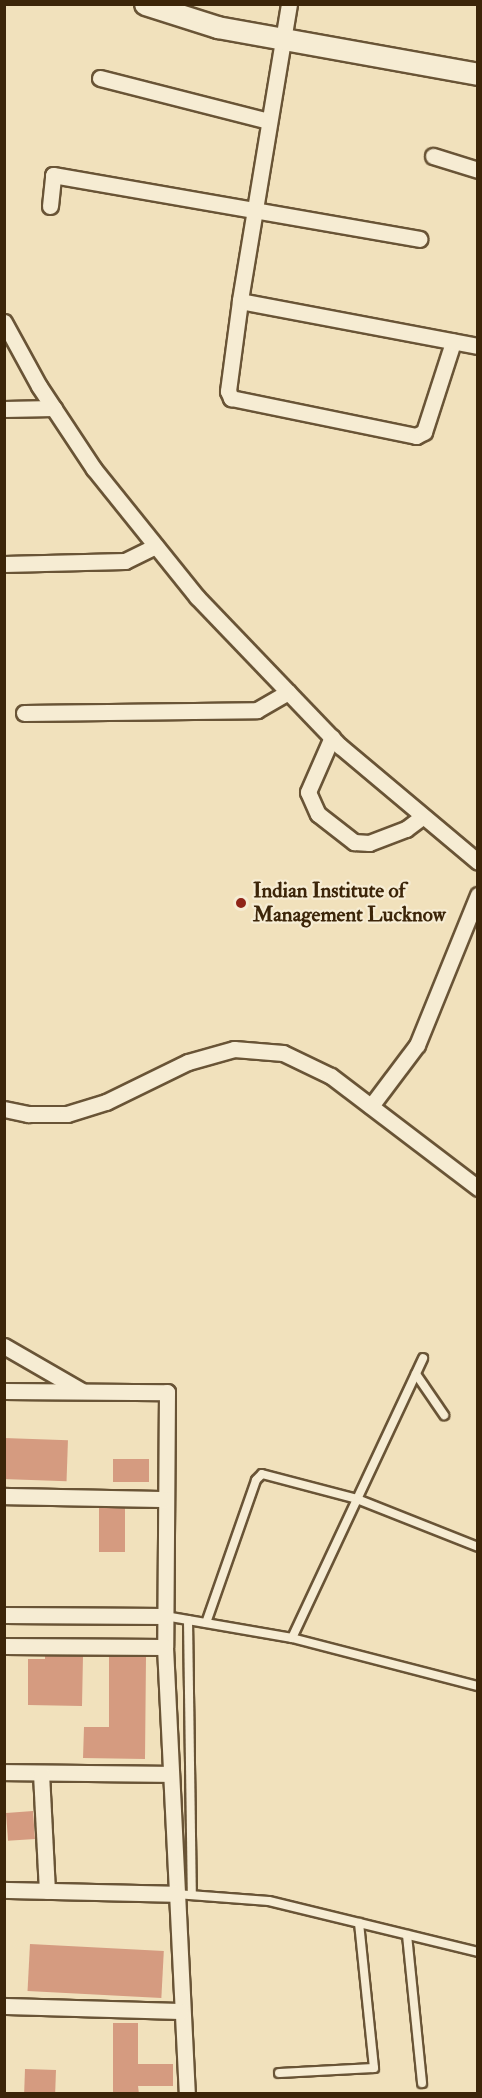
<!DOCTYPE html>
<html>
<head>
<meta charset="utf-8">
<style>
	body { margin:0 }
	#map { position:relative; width:482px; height:2098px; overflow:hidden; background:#f1e1bc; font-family:"IM FELL Double Pica",serif }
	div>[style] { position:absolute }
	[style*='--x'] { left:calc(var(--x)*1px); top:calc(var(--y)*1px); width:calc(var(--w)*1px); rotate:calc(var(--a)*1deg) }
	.building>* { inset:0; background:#d59b80; transform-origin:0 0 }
	.roads { filter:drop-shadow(2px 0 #695436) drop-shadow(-2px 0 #695436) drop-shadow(0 2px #695436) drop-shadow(0 -2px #695436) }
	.lane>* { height:8px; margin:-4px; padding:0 4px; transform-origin:4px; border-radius:4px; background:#f6ecd3 }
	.street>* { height:15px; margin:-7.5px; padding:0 7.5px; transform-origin:7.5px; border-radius:7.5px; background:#f6ecd3 }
	.secondary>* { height:21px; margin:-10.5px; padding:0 10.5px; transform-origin:10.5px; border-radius:10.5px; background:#f6ecd3 }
	.dots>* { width:16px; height:16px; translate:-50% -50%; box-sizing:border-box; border:3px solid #f6ecd3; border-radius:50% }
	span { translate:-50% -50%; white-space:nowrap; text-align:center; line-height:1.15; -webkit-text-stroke:4.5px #f6ecd3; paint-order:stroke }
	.poi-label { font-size:21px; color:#3c2509; font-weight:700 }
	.left { translate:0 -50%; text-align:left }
	.frame { position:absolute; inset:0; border:6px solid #3c2509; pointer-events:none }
</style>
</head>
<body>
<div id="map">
	<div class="building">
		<i style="left:4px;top:1438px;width:64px;height:41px;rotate:2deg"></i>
		<i style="left:113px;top:1459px;width:36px;height:23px"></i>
		<i style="left:99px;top:1508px;width:26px;height:44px"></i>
		<i style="clip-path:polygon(45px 1656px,83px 1656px,82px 1706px,28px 1705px,28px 1659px,45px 1659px)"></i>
		<i style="clip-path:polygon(109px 1656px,146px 1657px,145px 1759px,83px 1758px,84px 1727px,109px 1727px)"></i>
		<i style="left:33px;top:1811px;width:28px;height:27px;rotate:86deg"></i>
		<i style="left:30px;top:1944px;width:134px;height:47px;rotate:3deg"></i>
		<i style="clip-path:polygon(113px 2023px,138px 2023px,138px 2064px,173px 2064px,173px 2086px,138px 2086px,139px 2094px,113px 2094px)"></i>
		<i style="left:25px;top:2069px;width:31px;height:25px;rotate:2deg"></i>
	</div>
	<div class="roads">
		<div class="lane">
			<i style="--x:416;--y:1374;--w:50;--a:55.7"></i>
			<i style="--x:165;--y:1616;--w:129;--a:9.8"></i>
			<i style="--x:292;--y:1638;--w:192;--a:14.5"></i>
			<i style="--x:188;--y:1620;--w:275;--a:89.2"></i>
			<i style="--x:206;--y:1623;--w:151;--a:-70.7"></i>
			<i style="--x:256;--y:1480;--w:8;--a:-45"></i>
			<i style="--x:262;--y:1474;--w:98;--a:14.7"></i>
			<i style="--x:357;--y:1499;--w:130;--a:21.6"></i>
			<i style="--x:292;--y:1638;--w:309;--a:-64.9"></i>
			<i style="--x:176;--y:1894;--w:93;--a:4.3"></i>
			<i style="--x:269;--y:1901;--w:215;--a:13.7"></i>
			<i style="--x:407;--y:1935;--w:149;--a:84.2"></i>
			<i style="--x:279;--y:2073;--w:95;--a:-3"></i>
			<i style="--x:374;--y:2068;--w:146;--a:-95.9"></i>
		</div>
		<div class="street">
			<i style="--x:289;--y:4;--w:301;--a:99.4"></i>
			<i style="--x:240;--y:301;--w:91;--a:97.6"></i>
			<i style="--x:228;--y:391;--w:8;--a:67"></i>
			<i style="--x:231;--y:398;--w:189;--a:11.6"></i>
			<i style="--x:416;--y:436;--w:9;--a:-27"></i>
			<i style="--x:424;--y:432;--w:95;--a:-72.1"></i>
			<i style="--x:100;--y:78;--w:174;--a:14.3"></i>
			<i style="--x:433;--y:156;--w:47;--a:17.3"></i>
			<i style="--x:50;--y:206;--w:31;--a:-84"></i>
			<i style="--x:53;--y:175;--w:372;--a:9.9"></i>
			<i style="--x:240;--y:301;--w:242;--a:10.7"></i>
			<i style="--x:4;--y:322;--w:73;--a:61.3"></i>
			<i style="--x:39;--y:386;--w:100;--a:56.5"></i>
			<i style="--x:94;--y:469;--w:164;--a:51.2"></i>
			<i style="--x:197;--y:597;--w:207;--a:46.2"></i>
			<i style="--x:340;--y:746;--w:180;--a:40"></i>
			<i style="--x:4;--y:409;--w:50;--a:-1.1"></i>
			<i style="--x:4;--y:564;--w:121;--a:-1.4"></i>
			<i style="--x:125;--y:561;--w:34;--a:-26"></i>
			<i style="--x:24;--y:713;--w:233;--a:-0.7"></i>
			<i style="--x:257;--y:710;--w:36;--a:-30"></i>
			<i style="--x:332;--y:737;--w:60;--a:113.6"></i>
			<i style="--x:308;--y:792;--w:24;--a:66"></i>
			<i style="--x:318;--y:814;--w:46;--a:37.9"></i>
			<i style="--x:354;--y:842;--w:15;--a:4"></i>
			<i style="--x:369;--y:843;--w:40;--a:-21"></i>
			<i style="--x:406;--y:829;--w:20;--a:-37"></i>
			<i style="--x:371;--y:1106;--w:76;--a:-53"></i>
			<i style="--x:417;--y:1045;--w:162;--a:-67.9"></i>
			<i style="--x:4;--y:1109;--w:25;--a:12"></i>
			<i style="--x:28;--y:1114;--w:39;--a:0"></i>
			<i style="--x:67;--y:1114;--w:41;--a:-17.1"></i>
			<i style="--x:106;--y:1102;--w:91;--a:-26"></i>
			<i style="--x:188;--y:1062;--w:48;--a:-15.8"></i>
			<i style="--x:234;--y:1049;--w:49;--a:4.7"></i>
			<i style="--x:283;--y:1053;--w:53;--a:25.6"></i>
			<i style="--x:331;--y:1076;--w:185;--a:37.3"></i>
			<i style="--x:4;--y:1346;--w:90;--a:30"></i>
			<i style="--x:4;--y:1391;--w:163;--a:0.4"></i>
			<i style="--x:167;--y:1392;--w:255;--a:90.4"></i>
			<i style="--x:165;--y:1647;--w:448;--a:87.2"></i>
			<i style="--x:4;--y:1496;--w:162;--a:1.1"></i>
			<i style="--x:4;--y:1615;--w:161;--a:0.4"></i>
			<i style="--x:4;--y:1646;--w:161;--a:0.4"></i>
			<i style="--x:4;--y:1772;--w:166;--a:0.7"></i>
			<i style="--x:41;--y:1773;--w:118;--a:87.1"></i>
			<i style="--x:4;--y:1890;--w:172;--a:1.3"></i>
			<i style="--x:4;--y:2006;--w:177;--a:1.6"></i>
		</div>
		<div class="secondary">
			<i style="--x:145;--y:4;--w:76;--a:17.7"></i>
			<i style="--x:217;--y:27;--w:265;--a:10.2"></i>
		</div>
	</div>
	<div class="dots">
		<i style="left:241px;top:903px;background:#8f2418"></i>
	</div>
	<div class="poi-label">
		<span class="left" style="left:253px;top:903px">Indian Institute of<br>Management Lucknow</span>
	</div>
	<div class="frame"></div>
</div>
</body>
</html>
